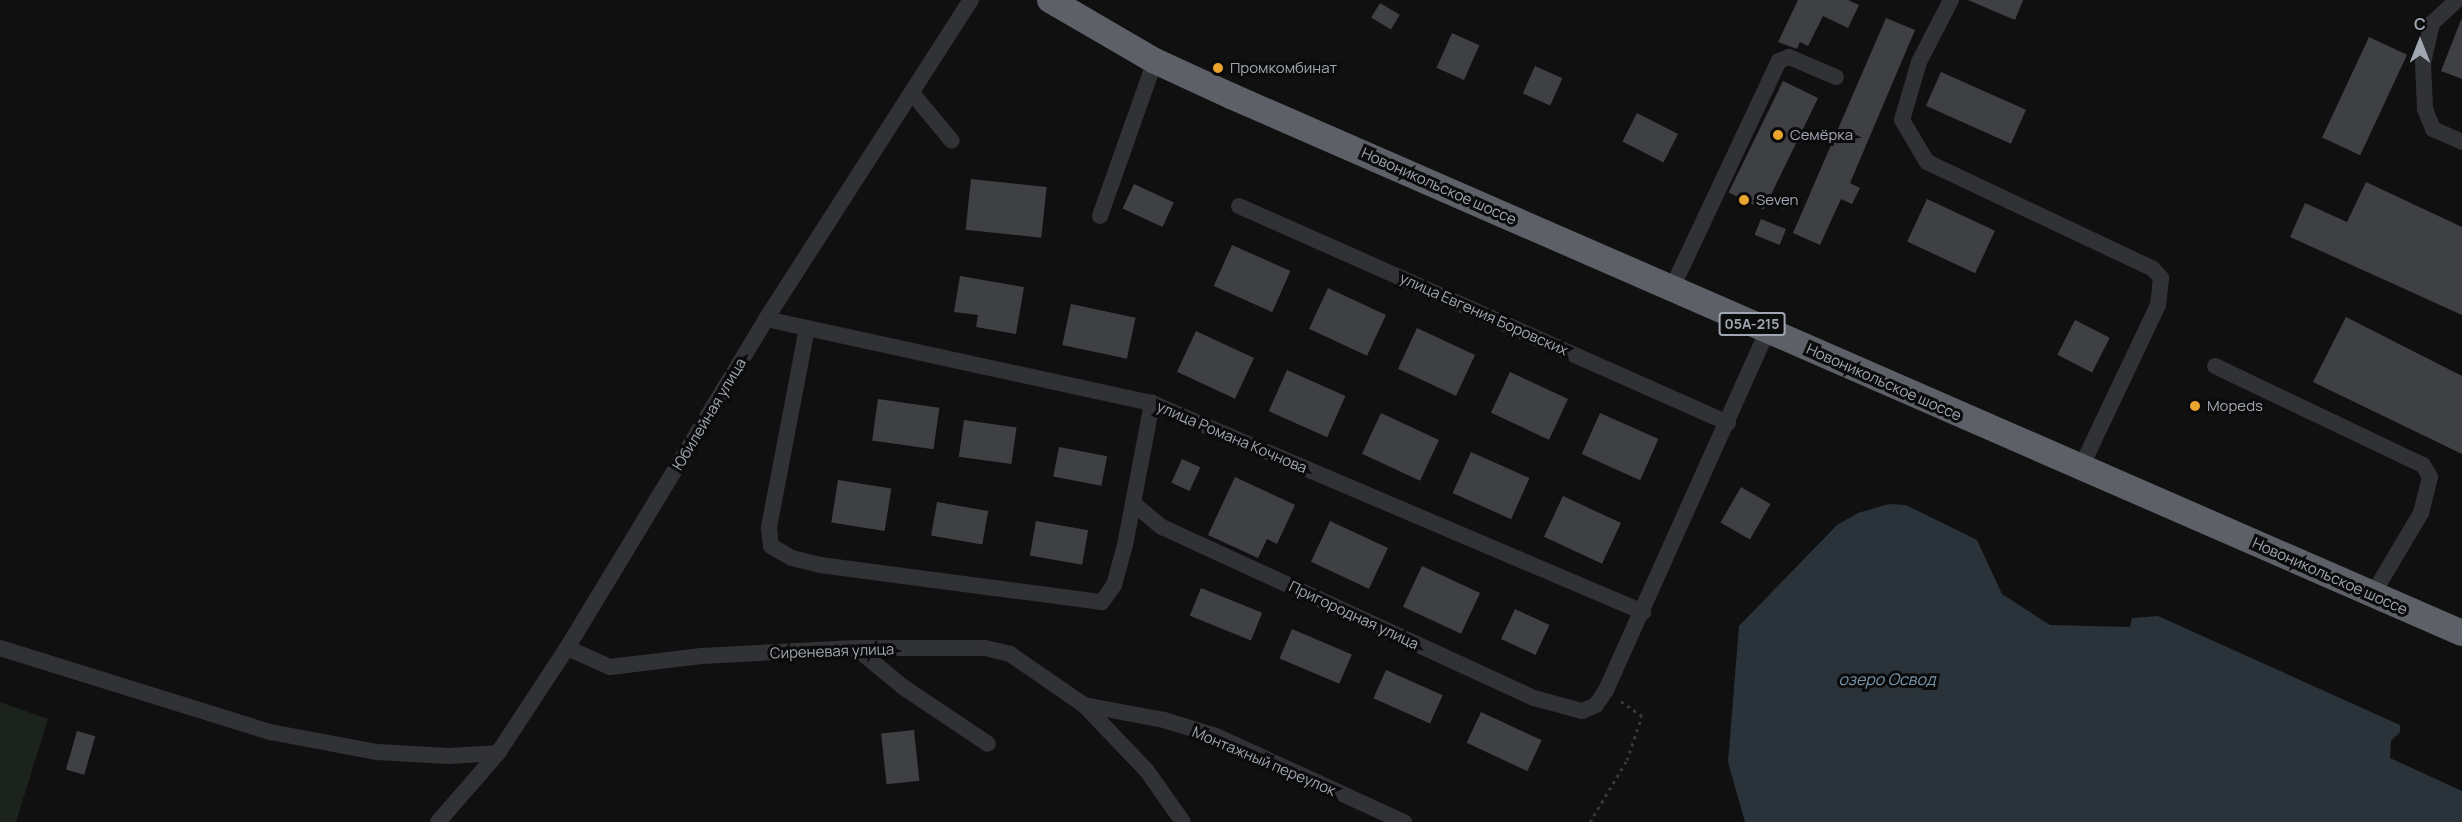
<!DOCTYPE html>
<html>
<head>
<meta charset="utf-8">
<style>
	body { margin:0 }
	#map { position:relative; width:2462px; height:822px; overflow:hidden; background:#101011; font-family:Manrope,sans-serif }
	div>[style] { position:absolute }
	[style*='--x'] { left:calc(var(--x)*1px); top:calc(var(--y)*1px); width:calc(var(--w)*1px); rotate:calc(var(--a)*1deg) }
	.green>* { inset:0; background:#1c231d }
	.water>* { inset:0; background:#2a3339 }
	.building>* { inset:0; background:#3f4044; transform-origin:0 0 }
	.path>* { height:3px; margin-top:-1.5px; transform-origin:0; background:repeating-linear-gradient(90deg,#37393d 0 3px,transparent 0 7.5px) }
	.minor>* { height:16px; margin:-8px; padding:0 8px; transform-origin:8px; border-radius:8px; background:#313236 }
	.highway>* { height:26px; margin:-13px; padding:0 13px; transform-origin:13px; border-radius:13px; background:#5d6067 }
	.dots>* { width:16px; height:16px; translate:-50% -50%; box-sizing:border-box; border:3px solid #0b0b0c; border-radius:50% }
	span { translate:-50% -50%; white-space:nowrap; text-align:center; line-height:1.15; -webkit-text-stroke:6px #0b0b0c; paint-order:stroke }
	.shield-label span { padding:2px 4px; background:#0b0b0c; border:2px solid; border-radius:4px; -webkit-text-stroke-width:0 }
	.shield-label { font-size:14px; color:#a1a7b1; font-weight:700 }
	.poi-label { font-size:15px; color:#a1a7b1 }
	.left { translate:0 -50%; text-align:left }
	.street-label { font-size:15px; color:#a1a7b1 }
	.water-label { font-size:16px; color:#7896ac; font-style:italic }
	.north { position:absolute; left:2390px; top:12px; width:60px; height:60px; -webkit-text-stroke:4px #0b0b0c; paint-order:stroke; rotate:0deg; font-size:16px; font-weight:700; line-height:24px; text-align:center; color:#a1a7b1 }
	.north::after { content:''; display:block; margin:auto; width:21px; height:27px; background:#a1a7b1; clip-path:polygon(50% 0,100% 100%,50% 72%,0 100%) }
</style>
</head>
<body>
<div id="map">
	<div class="green">
		<i style="clip-path:polygon(0 702px,48px 719px,16px 822px,0 822px)"></i>
	</div>
	<div class="water">
		<i style="clip-path:polygon(1889px 504px,1906px 505px,1977px 540px,2002px 594px,2050px 625px,2130px 627px,2132px 618px,2158px 616px,2400px 725px,2400px 732px,2391px 741px,2390px 758px,2462px 791px,2462px 822px,1745px 822px,1728px 762px,1739px 626px,1837px 525px,1858px 513px)"></i>
	</div>
	<div class="building">
		<i style="clip-path:polygon(1798px 0,1848px 0,1859px 5px,1848px 28px,1823px 16px,1808px 46px,1800px 42px,1797px 49px,1778px 42px)"></i>
		<i style="clip-path:polygon(1968px 0,2023px 0,2015px 20px)"></i>
		<i style="left:1380px;top:3px;width:23px;height:17px;rotate:31deg"></i>
		<i style="clip-path:polygon(1886px 18px,1915px 30px,1850px 183px,1860px 188px,1852px 204px,1841px 199px,1820px 245px,1793px 233px)"></i>
		<i style="clip-path:polygon(2461px 20px,2462px 20px,2462px 79px,2441px 71px)"></i>
		<i style="left:1452px;top:33px;width:30px;height:38px;rotate:24deg"></i>
		<i style="left:2369px;top:37px;width:42px;height:111px;rotate:25deg"></i>
		<i style="left:1535px;top:66px;width:30px;height:30px;rotate:24deg"></i>
		<i style="left:1941px;top:72px;width:93px;height:37px;rotate:24deg"></i>
		<i style="left:1783px;top:81px;width:39px;height:124px;rotate:26deg"></i>
		<i style="left:1637px;top:113px;width:46px;height:32px;rotate:27deg"></i>
		<i style="left:971px;top:179px;width:76px;height:51px;rotate:6deg"></i>
		<i style="clip-path:polygon(2366px 182px,2462px 227px,2462px 315px,2290px 237px,2305px 203px,2347px 222px)"></i>
		<i style="left:1134px;top:184px;width:44px;height:27px;rotate:25deg"></i>
		<i style="left:1927px;top:199px;width:75px;height:47px;rotate:25deg"></i>
		<i style="left:1761px;top:219px;width:27px;height:17px;rotate:22deg"></i>
		<i style="left:1232px;top:245px;width:64px;height:45px;rotate:24deg"></i>
		<i style="clip-path:polygon(960px 276px,1024px 287px,1016px 334px,976px 327px,978px 315px,954px 312px)"></i>
		<i style="left:1328px;top:288px;width:64px;height:45px;rotate:25deg"></i>
		<i style="left:1071px;top:304px;width:66px;height:42px;rotate:12deg"></i>
		<i style="clip-path:polygon(2346px 317px,2462px 376px,2462px 454px,2313px 382px)"></i>
		<i style="left:2075px;top:320px;width:39px;height:39px;rotate:27deg"></i>
		<i style="left:1417px;top:328px;width:64px;height:45px;rotate:25deg"></i>
		<i style="left:1196px;top:331px;width:64px;height:45px;rotate:25deg"></i>
		<i style="left:1287px;top:370px;width:64px;height:45px;rotate:24deg"></i>
		<i style="left:1510px;top:372px;width:64px;height:45px;rotate:25deg"></i>
		<i style="left:878px;top:399px;width:62px;height:42px;rotate:8deg"></i>
		<i style="left:1381px;top:413px;width:64px;height:45px;rotate:25deg"></i>
		<i style="left:1600px;top:413px;width:64px;height:45px;rotate:24deg"></i>
		<i style="left:964px;top:420px;width:53px;height:37px;rotate:8deg"></i>
		<i style="left:1059px;top:447px;width:49px;height:30px;rotate:11deg"></i>
		<i style="left:1471px;top:452px;width:64px;height:45px;rotate:24deg"></i>
		<i style="left:1182px;top:459px;width:20px;height:26px;rotate:24deg"></i>
		<i style="clip-path:polygon(1235px 477px,1295px 505px,1277px 544px,1267px 539px,1258px 558px,1208px 535px)"></i>
		<i style="left:838px;top:480px;width:54px;height:43px;rotate:9deg"></i>
		<i style="left:1741px;top:487px;width:34px;height:41px;rotate:30deg"></i>
		<i style="left:1563px;top:496px;width:64px;height:45px;rotate:25deg"></i>
		<i style="left:937px;top:502px;width:52px;height:34px;rotate:10deg"></i>
		<i style="left:1036px;top:521px;width:53px;height:35px;rotate:10deg"></i>
		<i style="left:1330px;top:521px;width:64px;height:45px;rotate:25deg"></i>
		<i style="left:1422px;top:566px;width:64px;height:45px;rotate:25deg"></i>
		<i style="left:1201px;top:588px;width:66px;height:30px;rotate:22deg"></i>
		<i style="left:1515px;top:609px;width:38px;height:33px;rotate:25deg"></i>
		<i style="left:1292px;top:629px;width:65px;height:32px;rotate:23deg"></i>
		<i style="left:1386px;top:670px;width:62px;height:31px;rotate:24deg"></i>
		<i style="left:1481px;top:712px;width:67px;height:34px;rotate:25deg"></i>
		<i style="left:914px;top:730px;width:51px;height:33px;rotate:84deg"></i>
		<i style="left:77px;top:731px;width:19px;height:40px;rotate:16deg"></i>
	</div>
	<div class="path">
		<i style="--x:1590;--y:822;--w:72;--a:-59.2"></i>
		<i style="--x:1627;--y:760;--w:46;--a:-71.2"></i>
		<i style="--x:1642;--y:716;--w:29;--a:-145"></i>
	</div>
	<div class="minor">
		<i style="--x:1951;--y:0;--w:70;--a:117.3"></i>
		<i style="--x:1919;--y:62;--w:60;--a:106.3"></i>
		<i style="--x:1902;--y:120;--w:49;--a:59.2"></i>
		<i style="--x:1927;--y:162;--w:250;--a:25.3"></i>
		<i style="--x:2153;--y:269;--w:12;--a:48"></i>
		<i style="--x:2161;--y:278;--w:27;--a:96"></i>
		<i style="--x:2158;--y:305;--w:179;--a:115.4"></i>
		<i style="--x:2457;--y:0;--w:34;--a:137"></i>
		<i style="--x:2432;--y:23;--w:41;--a:102.7"></i>
		<i style="--x:2423;--y:63;--w:46;--a:87.5"></i>
		<i style="--x:2425;--y:109;--w:22;--a:68"></i>
		<i style="--x:2433;--y:129;--w:32;--a:24"></i>
		<i style="--x:912;--y:93;--w:62;--a:50.2"></i>
		<i style="--x:1239;--y:206;--w:535;--a:23.93"></i>
		<i style="--x:1100;--y:216;--w:164;--a:-70.5"></i>
		<i style="--x:1672;--y:288;--w:251;--a:-64.8"></i>
		<i style="--x:1779;--y:61;--w:11;--a:-22"></i>
		<i style="--x:1789;--y:57;--w:51;--a:23.1"></i>
		<i style="--x:766;--y:319;--w:395;--a:12.3"></i>
		<i style="--x:1152;--y:403;--w:534;--a:23.06"></i>
		<i style="--x:807;--y:328;--w:204;--a:100.8"></i>
		<i style="--x:769;--y:528;--w:18;--a:84"></i>
		<i style="--x:771;--y:546;--w:24;--a:30"></i>
		<i style="--x:792;--y:558;--w:29;--a:14"></i>
		<i style="--x:820;--y:565;--w:284;--a:7.5"></i>
		<i style="--x:1102;--y:602;--w:21;--a:-55"></i>
		<i style="--x:1114;--y:585;--w:41;--a:-74.6"></i>
		<i style="--x:1125;--y:545;--w:145;--a:-79.2"></i>
		<i style="--x:2215;--y:366;--w:230;--a:25.5"></i>
		<i style="--x:2423;--y:465;--w:14;--a:60"></i>
		<i style="--x:2430;--y:477;--w:37;--a:104"></i>
		<i style="--x:2421;--y:513;--w:94;--a:120.7"></i>
		<i style="--x:1133;--y:503;--w:38;--a:40"></i>
		<i style="--x:1162;--y:527;--w:409;--a:24.7"></i>
		<i style="--x:1534;--y:698;--w:50;--a:15.2"></i>
		<i style="--x:1582;--y:711;--w:15;--a:-23"></i>
		<i style="--x:1596;--y:705;--w:18;--a:-56"></i>
		<i style="--x:1606;--y:690;--w:393;--a:-65.8"></i>
		<i style="--x:0;--y:648;--w:283;--a:17.3"></i>
		<i style="--x:270;--y:732;--w:109;--a:10.6"></i>
		<i style="--x:377;--y:752;--w:72;--a:3.2"></i>
		<i style="--x:449;--y:756;--w:49;--a:-3.5"></i>
		<i style="--x:567;--y:648;--w:47;--a:23.8"></i>
		<i style="--x:610;--y:667;--w:92;--a:-6.9"></i>
		<i style="--x:701;--y:656;--w:155;--a:-3"></i>
		<i style="--x:856;--y:648;--w:129;--a:0"></i>
		<i style="--x:985;--y:648;--w:26;--a:13"></i>
		<i style="--x:1010;--y:654;--w:90;--a:34.6"></i>
		<i style="--x:1084;--y:705;--w:91;--a:46.3"></i>
		<i style="--x:1147;--y:771;--w:62;--a:54.8"></i>
		<i style="--x:856;--y:648;--w:61;--a:39.7"></i>
		<i style="--x:903;--y:687;--w:102;--a:33.8"></i>
		<i style="--x:1084;--y:705;--w:81;--a:10.6"></i>
		<i style="--x:1164;--y:720;--w:54;--a:17.1"></i>
		<i style="--x:1216;--y:736;--w:207;--a:24.6"></i>
		<i style="--x:438;--y:822;--w:91;--a:-49"></i>
		<i style="--x:498;--y:753;--w:126;--a:-56.7"></i>
		<i style="--x:567;--y:648;--w:385;--a:-58.8"></i>
		<i style="--x:766;--y:319;--w:379;--a:-57.3"></i>
	</div>
	<div class="highway">
		<i style="--x:1050;--y:0;--w:121;--a:30.2"></i>
		<i style="--x:1155;--y:61;--w:84;--a:24.7"></i>
		<i style="--x:1231;--y:96;--w:1343;--a:23.57"></i>
	</div>
	<div class="dots">
		<i style="left:1218px;top:68px;background:#eba42e"></i>
		<i style="left:1778px;top:135px;background:#eba42e"></i>
		<i style="left:1744px;top:200px;background:#eba42e"></i>
		<i style="left:2195px;top:406px;background:#eba42e"></i>
	</div>
	<div class="shield-label">
		<span style="left:1752px;top:324px">05А-215</span>
	</div>
	<div class="poi-label">
		<span class="left" style="left:1230px;top:68px">Промкомбинат</span>
		<span class="left" style="left:1790px;top:135px">Семёрка</span>
		<span class="left" style="left:1756px;top:200px">Seven</span>
		<span class="left" style="left:2207px;top:406px">Mopeds</span>
	</div>
	<div class="street-label">
		<span style="left:1439px;top:186px;rotate:24deg">Новоникольское шоссе</span>
		<span style="left:1484px;top:314px;rotate:24deg">улица Евгения Боровских</span>
		<span style="left:1884px;top:382px;rotate:24deg">Новоникольское шоссе</span>
		<span style="left:709px;top:414px;rotate:-59deg">Юбилейная улица</span>
		<span style="left:1232px;top:437px;rotate:23deg">улица Романа Кочнова</span>
		<span style="left:2330px;top:576px;rotate:24deg">Новоникольское шоссе</span>
		<span style="left:1354px;top:615px;rotate:25deg">Пригородная улица</span>
		<span style="left:832px;top:651px;rotate:-2deg">Сиреневая улица</span>
		<span style="left:1264px;top:761px;rotate:23deg">Монтажный переулок</span>
	</div>
	<div class="water-label">
		<span style="left:1887px;top:679px">озеро Освод</span>
	</div>
	<div class="north">С</div>
</div>
</body>
</html>
